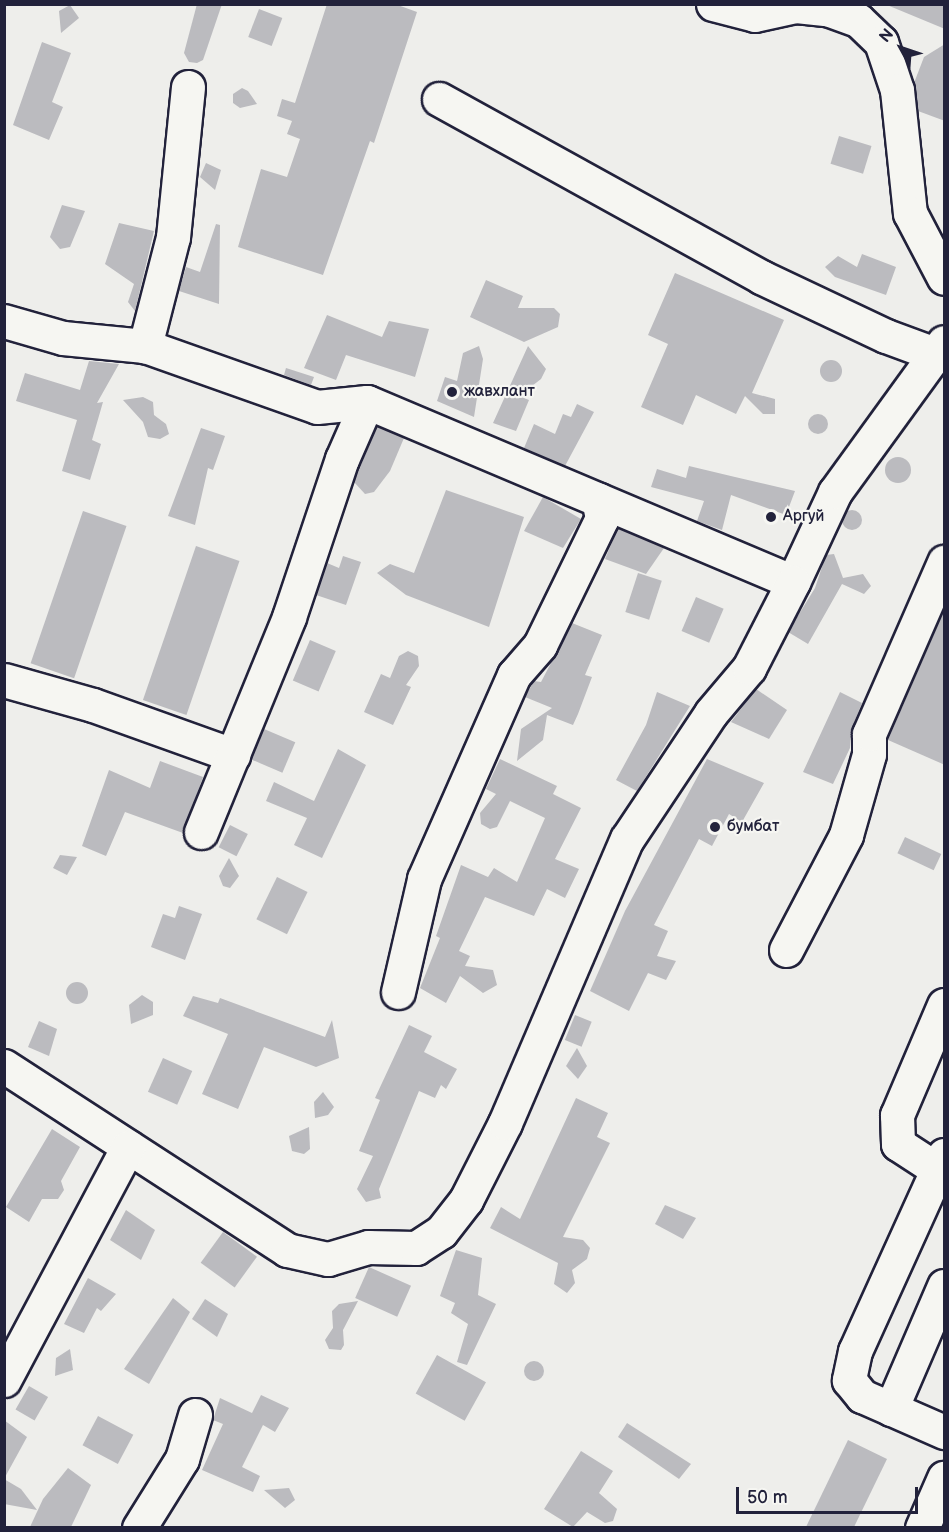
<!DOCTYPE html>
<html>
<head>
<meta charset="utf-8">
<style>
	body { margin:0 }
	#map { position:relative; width:949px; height:1532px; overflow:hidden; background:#eeeeeb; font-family:"Balsamiq Sans",sans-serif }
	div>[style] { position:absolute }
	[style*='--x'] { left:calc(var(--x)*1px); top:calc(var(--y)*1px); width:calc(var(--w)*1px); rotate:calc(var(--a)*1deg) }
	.building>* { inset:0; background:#bbbbbf; transform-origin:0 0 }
	.round { border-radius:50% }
	.roads { filter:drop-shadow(2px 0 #22223b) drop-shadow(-2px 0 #22223b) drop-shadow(0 2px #22223b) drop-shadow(0 -2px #22223b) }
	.minor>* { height:33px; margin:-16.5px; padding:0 16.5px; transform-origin:16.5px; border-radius:16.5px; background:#f6f6f2 }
	.dots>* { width:16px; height:16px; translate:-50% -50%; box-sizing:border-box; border:3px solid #f6f6f2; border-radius:50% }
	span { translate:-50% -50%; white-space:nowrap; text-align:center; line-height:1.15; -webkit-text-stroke:4.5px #f6f6f2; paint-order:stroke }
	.poi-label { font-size:16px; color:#22223b }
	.left { translate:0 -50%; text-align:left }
	.frame { position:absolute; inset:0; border:6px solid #22223b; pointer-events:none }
	.north { position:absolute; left:871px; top:18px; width:60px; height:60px; -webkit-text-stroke:4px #f6f6f2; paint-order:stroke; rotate:310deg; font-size:16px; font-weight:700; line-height:24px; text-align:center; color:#22223b }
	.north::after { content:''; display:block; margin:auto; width:21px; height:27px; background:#22223b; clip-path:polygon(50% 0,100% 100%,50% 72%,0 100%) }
	.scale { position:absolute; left:736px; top:1487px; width:182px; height:27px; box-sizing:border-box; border:3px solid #22223b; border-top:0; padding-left:8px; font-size:18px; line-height:21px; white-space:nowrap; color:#22223b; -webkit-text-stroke:4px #f6f6f2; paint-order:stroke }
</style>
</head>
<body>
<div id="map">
	<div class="building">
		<i style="clip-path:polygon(197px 4px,222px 4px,203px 60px,197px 63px,189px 62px,184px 53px)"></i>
		<i style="clip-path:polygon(327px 4px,395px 4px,417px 12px,374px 143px,370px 141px,323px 275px,238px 247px,261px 169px,287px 177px,300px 139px,287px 134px,292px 121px,277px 116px,282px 99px,295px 103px)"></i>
		<i style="clip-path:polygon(887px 4px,945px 4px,945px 29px,887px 5px)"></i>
		<i style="clip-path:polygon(70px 5px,79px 18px,61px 33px,59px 11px)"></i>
		<i style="left:259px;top:9px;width:25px;height:30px;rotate:21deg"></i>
		<i style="clip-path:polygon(42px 42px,71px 53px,52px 102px,63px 107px,49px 140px,13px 125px)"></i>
		<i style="clip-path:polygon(945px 44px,945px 121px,918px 111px,914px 83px,924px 57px)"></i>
		<i style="clip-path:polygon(242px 88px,248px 91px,257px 104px,240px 108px,233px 103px,233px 94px)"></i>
		<i style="left:839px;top:136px;width:34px;height:29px;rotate:17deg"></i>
		<i style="clip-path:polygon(206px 163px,221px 170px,215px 190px,200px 177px)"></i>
		<i style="clip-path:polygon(62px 205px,85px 211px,70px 247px,60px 249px,50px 237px)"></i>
		<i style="clip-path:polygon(119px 223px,154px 231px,135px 311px,128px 302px,134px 284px,105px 264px)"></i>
		<i style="clip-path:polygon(216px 224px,220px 225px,219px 304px,179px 291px,186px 267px,200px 272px)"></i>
		<i style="clip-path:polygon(862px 254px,896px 267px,886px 295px,835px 277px,825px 267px,838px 256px,857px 267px)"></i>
		<i style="clip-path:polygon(675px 273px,784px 320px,752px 393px,775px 399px,775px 414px,763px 414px,745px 396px,736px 414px,696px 395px,683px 425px,641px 407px,668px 344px,648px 335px)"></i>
		<i style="clip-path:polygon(486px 280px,523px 296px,518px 308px,554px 308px,560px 314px,558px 327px,524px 342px,470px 317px)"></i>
		<i style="clip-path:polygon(327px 315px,382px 337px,389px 321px,429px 329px,415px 377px,346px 355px,336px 380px,304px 368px)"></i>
		<i style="clip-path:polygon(479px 346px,483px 359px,474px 417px,437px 401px,445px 377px,457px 381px,463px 353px)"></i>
		<i style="clip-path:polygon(528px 346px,546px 369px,541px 379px,519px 396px,529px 400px,516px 431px,493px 423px)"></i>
		<i class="round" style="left:820px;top:360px;width:22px;height:22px"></i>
		<i style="clip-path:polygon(89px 361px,119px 364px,97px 403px,103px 402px,92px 440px,101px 444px,90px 480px,62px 471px,77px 420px,16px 401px,25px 373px,80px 390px)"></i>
		<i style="clip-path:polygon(286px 368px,314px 377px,311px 385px,284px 375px)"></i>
		<i style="clip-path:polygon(143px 397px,153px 402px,154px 415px,166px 424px,169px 434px,160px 439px,148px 437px,143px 422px,123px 400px)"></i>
		<i style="clip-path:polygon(577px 404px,594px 412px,565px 466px,524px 448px,534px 424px,555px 434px,563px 414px,571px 417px)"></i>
		<i class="round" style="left:808px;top:414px;width:20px;height:20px"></i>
		<i style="clip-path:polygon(377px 426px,404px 438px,390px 471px,374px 492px,365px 494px,354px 482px)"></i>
		<i style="clip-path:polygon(201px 428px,225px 436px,213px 470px,208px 468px,195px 525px,168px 516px)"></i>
		<i class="round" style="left:885px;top:457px;width:26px;height:26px"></i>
		<i style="clip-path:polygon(689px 466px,735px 477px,795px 491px,786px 515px,731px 495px,722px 530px,697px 521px,704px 501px,651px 487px,657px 469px,686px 478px)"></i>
		<i style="clip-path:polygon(446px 490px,524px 517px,489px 627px,406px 595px,377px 573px,390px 564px,414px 573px)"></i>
		<i style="clip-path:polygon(543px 497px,581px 519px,563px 548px,524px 531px)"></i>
		<i class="round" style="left:842px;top:510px;width:20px;height:20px"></i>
		<i style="left:83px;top:511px;width:46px;height:161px;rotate:19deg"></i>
		<i style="clip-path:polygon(618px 528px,664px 548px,646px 574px,605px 559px)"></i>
		<i style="left:196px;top:546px;width:46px;height:163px;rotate:19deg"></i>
		<i style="clip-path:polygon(834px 554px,843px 578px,863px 574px,871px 586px,864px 594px,842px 584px,808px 644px,788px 632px,815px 588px,826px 555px)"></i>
		<i style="clip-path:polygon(343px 556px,361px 562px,346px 605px,316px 595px,327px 563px,339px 568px)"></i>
		<i style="left:638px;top:573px;width:25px;height:41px;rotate:18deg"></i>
		<i style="left:696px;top:597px;width:30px;height:37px;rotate:23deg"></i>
		<i style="clip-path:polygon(945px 608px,945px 765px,888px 740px)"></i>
		<i style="clip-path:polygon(572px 623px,602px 635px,585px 675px,592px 677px,578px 714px,573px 725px,547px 715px,543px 740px,517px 761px,521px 729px,552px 708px,525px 697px,534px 681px,541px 682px)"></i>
		<i style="left:310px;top:640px;width:28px;height:44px;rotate:23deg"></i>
		<i style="clip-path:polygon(408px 651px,418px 656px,419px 666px,406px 685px,411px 687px,393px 725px,364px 712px,381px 674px,390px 678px,399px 656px)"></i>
		<i style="clip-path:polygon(756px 689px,787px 710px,769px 739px,731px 722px)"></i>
		<i style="clip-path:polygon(657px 692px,690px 706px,637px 791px,616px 780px,646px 725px)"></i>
		<i style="clip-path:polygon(840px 692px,862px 703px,852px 727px,850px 748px,833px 784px,803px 772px)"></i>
		<i style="left:264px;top:729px;width:34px;height:33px;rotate:23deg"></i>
		<i style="clip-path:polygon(338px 749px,366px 765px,322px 858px,294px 845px,307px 818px,266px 801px,274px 782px,314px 801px)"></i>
		<i style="clip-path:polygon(500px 759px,557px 786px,553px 794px,581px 808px,555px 859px,579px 869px,565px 898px,547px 889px,534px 916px,485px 897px,459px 951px,470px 956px,465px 966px,493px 970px,497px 985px,483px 993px,460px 976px,446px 1003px,420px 988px,440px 938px,436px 936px,461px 865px,488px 877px,494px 868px,517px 882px,545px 818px,510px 801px,497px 827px,490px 829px,481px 824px,480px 813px,496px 794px,486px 789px)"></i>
		<i style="clip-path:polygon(707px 759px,764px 783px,742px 822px,729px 814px,712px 846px,699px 839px,654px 925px,668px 931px,657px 956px,676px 961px,666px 980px,648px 973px,629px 1011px,590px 991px,625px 911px)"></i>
		<i style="clip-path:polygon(160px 761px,203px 777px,183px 833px,125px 812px,106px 856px,82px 846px,109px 770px,150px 788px)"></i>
		<i style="left:230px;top:825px;width:20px;height:25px;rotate:27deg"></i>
		<i style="left:905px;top:837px;width:40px;height:18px;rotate:25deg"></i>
		<i style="clip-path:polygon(60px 855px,77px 857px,67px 875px,53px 868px)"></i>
		<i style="clip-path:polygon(229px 858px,239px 876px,230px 888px,223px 886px,219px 876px)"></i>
		<i style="left:277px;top:877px;width:34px;height:47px;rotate:26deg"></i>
		<i style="clip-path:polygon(179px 906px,202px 914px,185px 960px,151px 947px,163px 914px,175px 918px)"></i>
		<i class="round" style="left:66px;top:982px;width:22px;height:22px"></i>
		<i style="clip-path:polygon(142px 995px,153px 1002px,153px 1015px,131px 1024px,129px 1005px)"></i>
		<i style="clip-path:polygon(193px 996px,218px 1003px,220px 998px,325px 1037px,332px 1020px,339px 1058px,316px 1067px,264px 1047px,238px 1109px,202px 1094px,228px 1034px,183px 1016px)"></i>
		<i style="left:575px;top:1015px;width:18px;height:27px;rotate:22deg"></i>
		<i style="clip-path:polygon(39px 1021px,57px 1029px,49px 1056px,28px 1047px)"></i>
		<i style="clip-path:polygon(409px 1025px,432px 1036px,424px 1052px,457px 1069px,446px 1089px,441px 1085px,435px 1098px,419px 1091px,379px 1189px,381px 1198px,366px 1202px,357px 1189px,373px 1156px,359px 1151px,380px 1100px,375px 1098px)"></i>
		<i style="clip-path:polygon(577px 1048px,587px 1066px,578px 1079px,566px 1066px)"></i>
		<i style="left:163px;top:1058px;width:32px;height:37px;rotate:24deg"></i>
		<i style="clip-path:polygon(323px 1092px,334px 1107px,328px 1115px,315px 1118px,314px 1102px)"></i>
		<i style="clip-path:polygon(576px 1098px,608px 1113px,597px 1137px,610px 1143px,563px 1237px,583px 1240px,590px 1248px,587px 1259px,572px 1270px,575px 1283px,567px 1293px,554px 1284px,558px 1263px,490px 1228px,501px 1207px,520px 1219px)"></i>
		<i style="clip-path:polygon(309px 1127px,310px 1149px,304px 1154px,292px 1151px,289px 1136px)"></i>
		<i style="clip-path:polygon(52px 1129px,80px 1147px,61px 1181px,64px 1190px,58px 1199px,42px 1199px,29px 1222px,6px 1207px)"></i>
		<i style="clip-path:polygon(665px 1205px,696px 1218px,683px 1239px,655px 1224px)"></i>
		<i style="clip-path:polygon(126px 1210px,155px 1230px,141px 1260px,110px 1240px)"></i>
		<i style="left:223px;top:1232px;width:42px;height:38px;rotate:36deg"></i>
		<i style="clip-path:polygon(456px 1250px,482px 1258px,478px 1295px,496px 1304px,467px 1365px,457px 1362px,468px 1324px,451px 1313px,455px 1303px,440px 1296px)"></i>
		<i style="left:369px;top:1267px;width:46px;height:34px;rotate:24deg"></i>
		<i style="clip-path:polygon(88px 1278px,116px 1294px,101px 1311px,97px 1308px,84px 1333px,64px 1324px)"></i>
		<i style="clip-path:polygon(173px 1298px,190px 1312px,149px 1384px,124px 1369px)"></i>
		<i style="clip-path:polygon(205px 1299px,228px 1314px,217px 1337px,192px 1319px)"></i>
		<i style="clip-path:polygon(358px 1301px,343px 1330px,344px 1345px,341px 1350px,329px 1349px,325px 1340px,333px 1328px,332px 1311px,339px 1304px)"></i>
		<i style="clip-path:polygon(70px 1349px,73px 1370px,55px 1376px,56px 1358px)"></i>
		<i style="left:437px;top:1355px;width:56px;height:44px;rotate:29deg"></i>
		<i class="round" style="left:524px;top:1361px;width:20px;height:20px"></i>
		<i style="left:29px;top:1386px;width:22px;height:27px;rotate:30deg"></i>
		<i style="clip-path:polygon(261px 1395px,289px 1408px,275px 1432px,263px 1425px,242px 1467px,260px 1476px,253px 1492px,202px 1470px,223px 1424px,213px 1420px,220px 1398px,252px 1413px)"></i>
		<i style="left:98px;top:1416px;width:40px;height:33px;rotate:28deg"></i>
		<i style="clip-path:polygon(4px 1420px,27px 1437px,4px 1479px)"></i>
		<i style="clip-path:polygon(627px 1423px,691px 1464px,679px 1479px,618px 1437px)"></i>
		<i style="clip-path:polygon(848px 1440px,887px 1459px,854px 1527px,806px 1527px)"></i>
		<i style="clip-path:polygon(581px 1451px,613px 1471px,599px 1493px,617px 1509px,613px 1521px,605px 1523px,587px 1512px,573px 1527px,544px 1509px)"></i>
		<i style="clip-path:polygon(68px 1468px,91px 1485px,71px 1527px,30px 1527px,43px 1499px)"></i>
		<i style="clip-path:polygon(4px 1479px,21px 1489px,37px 1510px,4px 1504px)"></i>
		<i style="clip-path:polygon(289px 1488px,295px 1500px,285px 1508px,264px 1490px)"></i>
	</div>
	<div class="roads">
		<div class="minor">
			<i style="--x:713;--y:4;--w:43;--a:14.7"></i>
			<i style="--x:755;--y:15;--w:42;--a:-12.4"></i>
			<i style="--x:796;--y:6;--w:31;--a:6"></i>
			<i style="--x:827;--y:9;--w:33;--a:20"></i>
			<i style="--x:858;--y:20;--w:32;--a:44"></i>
			<i style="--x:881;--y:42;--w:51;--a:71.6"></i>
			<i style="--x:897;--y:90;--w:124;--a:84"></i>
			<i style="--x:910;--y:213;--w:73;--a:62.4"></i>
			<i style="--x:188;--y:87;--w:151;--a:95.7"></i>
			<i style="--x:173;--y:237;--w:113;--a:104.4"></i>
			<i style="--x:145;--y:346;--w:182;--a:19.5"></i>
			<i style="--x:317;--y:407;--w:50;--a:-5.7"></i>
			<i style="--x:367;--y:402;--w:462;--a:22.9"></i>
			<i style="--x:793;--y:582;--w:99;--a:-65"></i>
			<i style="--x:835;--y:492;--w:185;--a:-54"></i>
			<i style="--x:439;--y:99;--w:368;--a:28.9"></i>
			<i style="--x:761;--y:277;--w:138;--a:25.3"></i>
			<i style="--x:886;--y:336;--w:52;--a:20.2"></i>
			<i style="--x:4;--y:321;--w:61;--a:16.1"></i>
			<i style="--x:63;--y:338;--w:82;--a:5.6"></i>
			<i style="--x:4;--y:680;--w:92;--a:15.7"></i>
			<i style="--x:93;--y:705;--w:149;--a:19.7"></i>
			<i style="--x:201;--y:832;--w:232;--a:-67.7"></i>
			<i style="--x:289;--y:617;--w:167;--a:-71.5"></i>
			<i style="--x:342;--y:459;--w:62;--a:-66.3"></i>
			<i style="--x:786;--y:950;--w:130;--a:-62.4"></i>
			<i style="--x:846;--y:835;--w:84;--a:-74.1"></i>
			<i style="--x:869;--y:754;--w:20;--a:-90"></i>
			<i style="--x:869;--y:734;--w:188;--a:-66.4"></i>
			<i style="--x:398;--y:992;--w:116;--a:-77"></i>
			<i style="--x:424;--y:879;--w:223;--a:-66.2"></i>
			<i style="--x:514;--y:675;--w:40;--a:-49"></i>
			<i style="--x:540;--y:645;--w:141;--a:-64"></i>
			<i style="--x:602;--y:518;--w:19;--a:-102"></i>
			<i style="--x:944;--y:1005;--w:120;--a:113.1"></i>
			<i style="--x:897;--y:1115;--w:29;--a:88"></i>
			<i style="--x:898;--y:1144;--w:55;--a:33.1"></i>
			<i style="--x:4;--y:1066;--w:338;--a:33"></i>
			<i style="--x:287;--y:1250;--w:42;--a:12.4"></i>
			<i style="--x:328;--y:1259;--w:42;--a:-16.7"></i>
			<i style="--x:368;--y:1247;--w:48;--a:1.2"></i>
			<i style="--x:416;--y:1248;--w:30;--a:-33"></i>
			<i style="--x:441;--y:1232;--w:41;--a:-52"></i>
			<i style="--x:466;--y:1200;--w:86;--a:-63.1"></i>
			<i style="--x:505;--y:1123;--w:309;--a:-66.8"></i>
			<i style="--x:627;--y:839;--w:151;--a:-56.3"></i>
			<i style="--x:711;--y:713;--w:59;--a:-49.8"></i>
			<i style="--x:749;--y:668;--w:97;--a:-62.9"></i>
			<i style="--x:944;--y:1155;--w:215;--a:114.4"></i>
			<i style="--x:855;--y:1351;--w:30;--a:102"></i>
			<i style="--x:849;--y:1380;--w:21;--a:51"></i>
			<i style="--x:862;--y:1396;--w:90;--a:23.7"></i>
			<i style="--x:4;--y:1380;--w:264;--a:-62"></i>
			<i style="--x:891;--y:1409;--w:134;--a:-66.7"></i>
			<i style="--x:139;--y:1528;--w:81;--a:-58.1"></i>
			<i style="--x:182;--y:1459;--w:46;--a:-73.5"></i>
			<i style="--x:922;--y:1528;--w:55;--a:-66.3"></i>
		</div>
	</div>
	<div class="dots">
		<i style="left:452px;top:392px;background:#22223b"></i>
		<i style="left:771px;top:517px;background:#22223b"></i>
		<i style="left:715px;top:827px;background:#22223b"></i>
	</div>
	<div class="poi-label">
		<span class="left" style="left:464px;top:392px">жавхлант</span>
		<span class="left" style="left:783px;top:517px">Аргуй</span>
		<span class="left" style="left:727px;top:827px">бумбат</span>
	</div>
	<div class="frame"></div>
	<div class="north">N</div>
	<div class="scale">50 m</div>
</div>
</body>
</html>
